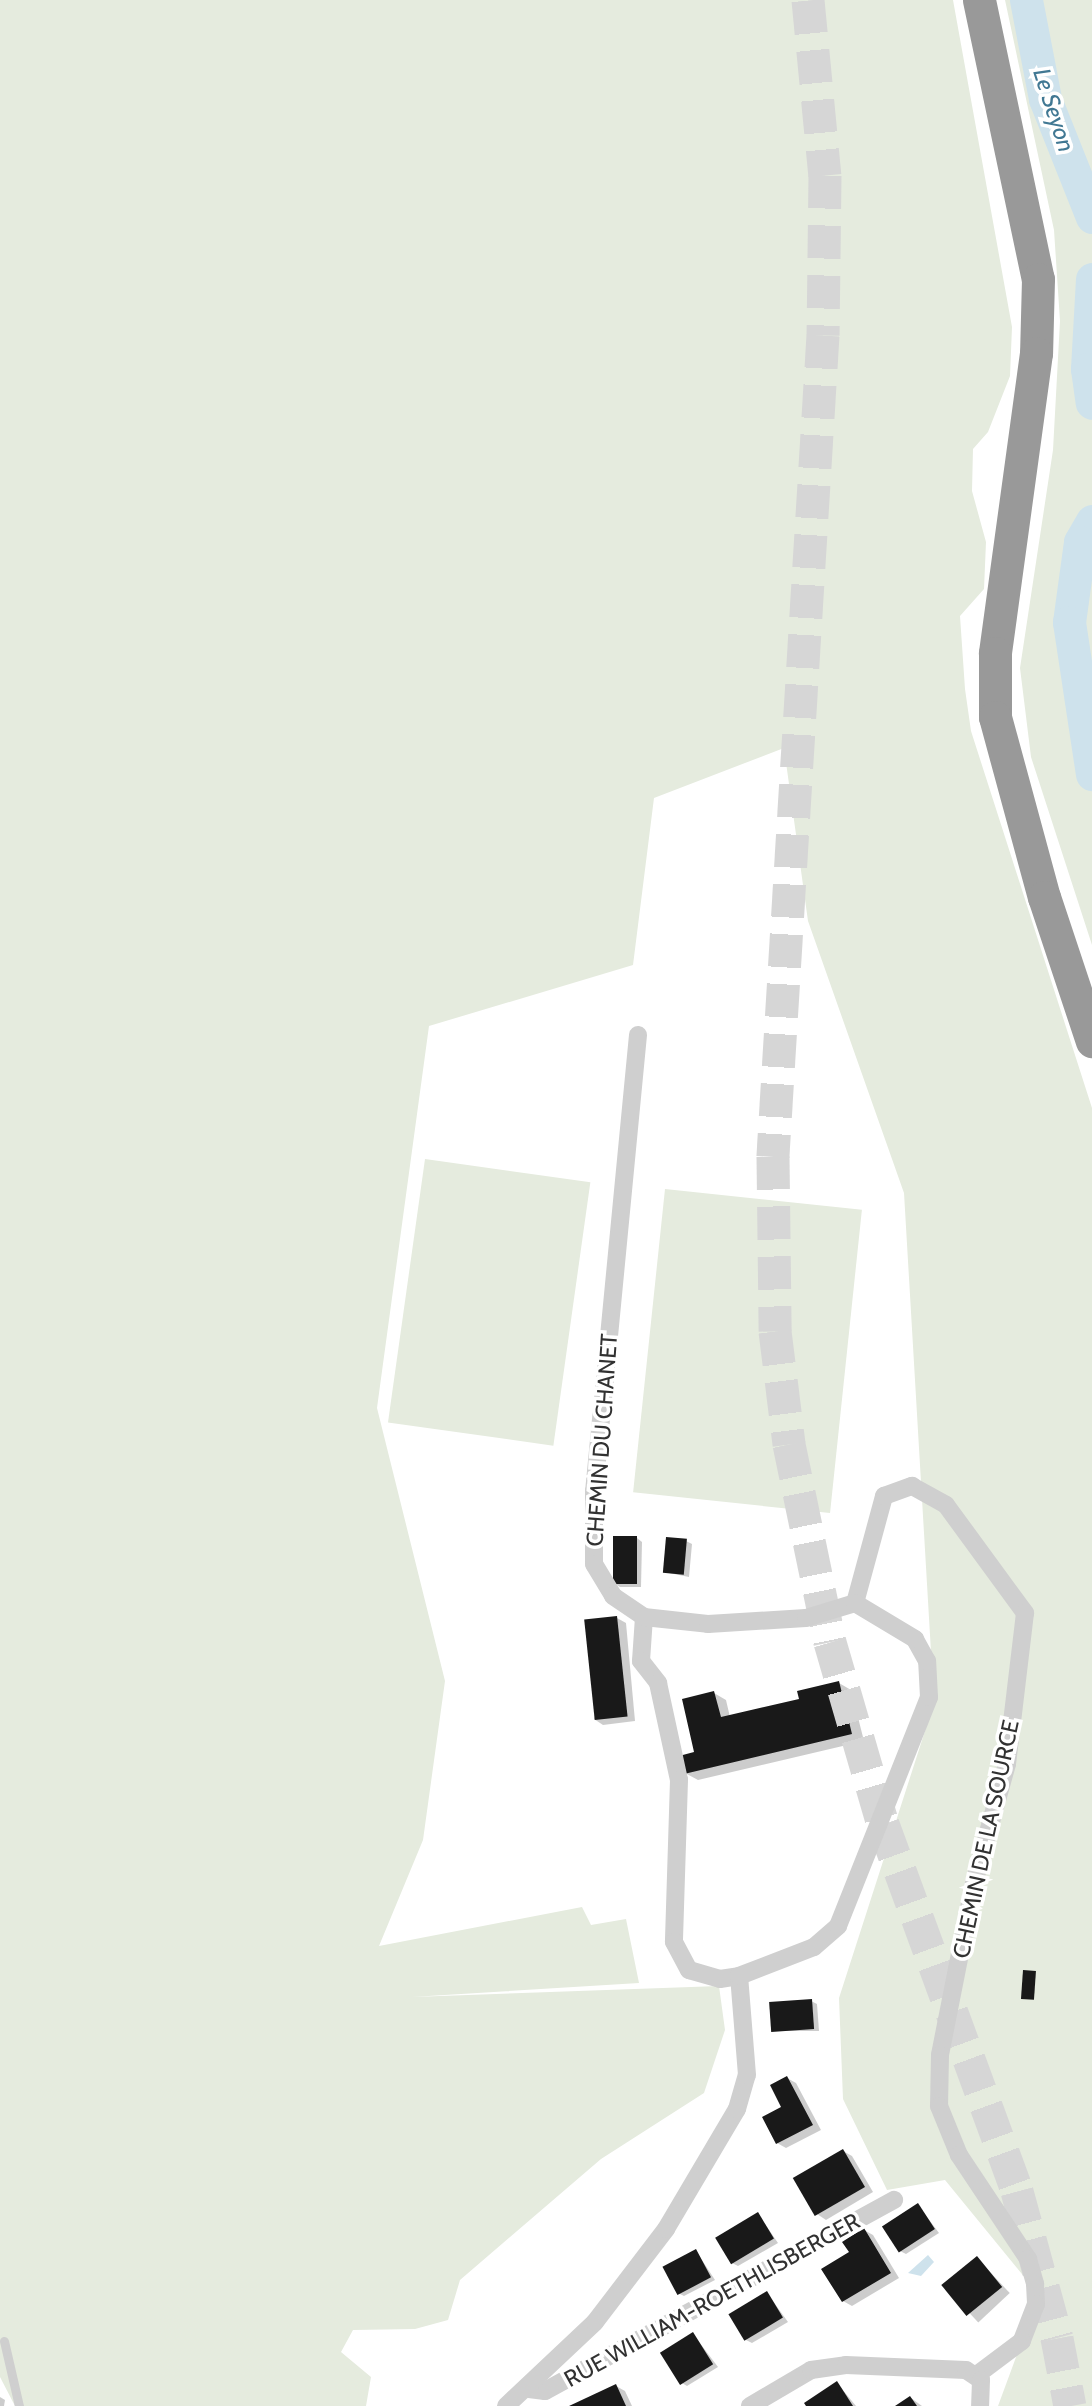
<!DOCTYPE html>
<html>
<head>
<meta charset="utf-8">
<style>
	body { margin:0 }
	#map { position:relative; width:1092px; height:2406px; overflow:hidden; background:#fff; font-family:Cabin,sans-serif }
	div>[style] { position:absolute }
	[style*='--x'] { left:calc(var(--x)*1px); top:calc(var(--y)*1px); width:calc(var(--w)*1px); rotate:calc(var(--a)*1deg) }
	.green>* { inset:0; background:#e5ebde; transform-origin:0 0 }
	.water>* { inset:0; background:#cee2ec }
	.shadow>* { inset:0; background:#0003; transform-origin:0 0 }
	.river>* { height:33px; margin:-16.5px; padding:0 16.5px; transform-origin:16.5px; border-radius:16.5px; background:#cee2ec }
	.building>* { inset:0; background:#191919; transform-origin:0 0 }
	.highway-tunnel>* { height:33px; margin-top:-16.5px; transform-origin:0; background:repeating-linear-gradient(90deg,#d6d6d6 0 33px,transparent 0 50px) }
	.lane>* { height:9px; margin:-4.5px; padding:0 4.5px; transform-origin:4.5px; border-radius:4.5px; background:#cfcfcf }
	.street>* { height:18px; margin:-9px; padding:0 9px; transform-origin:9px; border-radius:9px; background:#cfcfcf }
	.highway>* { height:33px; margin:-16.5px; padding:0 16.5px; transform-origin:16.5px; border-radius:16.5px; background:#999 }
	span { translate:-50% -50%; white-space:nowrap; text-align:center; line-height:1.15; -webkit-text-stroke:7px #fff; paint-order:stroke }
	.street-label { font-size:23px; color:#323232 }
	.water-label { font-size:24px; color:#417893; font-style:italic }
</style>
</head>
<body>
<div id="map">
	<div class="green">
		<i style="clip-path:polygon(0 0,953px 0,1012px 327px,1010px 376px,988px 432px,973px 449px,972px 491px,986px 542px,984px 589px,960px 616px,965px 689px,971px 731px,1092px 1108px,1092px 2406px,998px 2406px,1039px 2295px,945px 2180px,887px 2190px,843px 2099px,839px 1998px,934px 1703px,904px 1193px,808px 921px,784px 748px,654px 798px,633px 965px,429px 1026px,377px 1408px,445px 1681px,423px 1840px,379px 1946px,582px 1907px,591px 1925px,626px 1919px,639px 1983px,412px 1997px,719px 1986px,725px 2030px,704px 2093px,601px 2159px,460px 2280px,448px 2320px,415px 2329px,353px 2330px,341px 2352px,371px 2377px,366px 2406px,15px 2406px,0 2377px)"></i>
		<i style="clip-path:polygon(1005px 0,1092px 0,1092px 945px,1031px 757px,1020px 668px,1053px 450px,1060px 321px,1054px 230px)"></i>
		<i style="left:425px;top:1159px;width:167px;height:266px;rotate:8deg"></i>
		<i style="left:665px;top:1189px;width:198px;height:305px;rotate:6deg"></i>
	</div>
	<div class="water">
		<i style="clip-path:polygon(928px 2255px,934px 2262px,921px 2276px,908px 2273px)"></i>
	</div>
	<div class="shadow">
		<i style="clip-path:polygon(637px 1538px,642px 1542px,641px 1587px,620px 1587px,614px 1583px)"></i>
		<i style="clip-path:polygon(686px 1541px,692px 1544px,689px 1577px,664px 1572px)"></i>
		<i style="clip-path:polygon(617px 1618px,626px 1623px,635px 1721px,603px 1725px,594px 1719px)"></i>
		<i style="clip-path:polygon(839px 1683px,851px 1690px,864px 1741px,698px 1780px,685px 1773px,697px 1754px,714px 1693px,726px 1700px,730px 1717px,801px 1700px)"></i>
		<i style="clip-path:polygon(1035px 1973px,1034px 1999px,1023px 1999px,1021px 1998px)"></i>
		<i style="clip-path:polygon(811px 2001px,817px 2004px,819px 2031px,773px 2031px)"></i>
		<i style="clip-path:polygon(787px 2078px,796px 2083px,821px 2130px,786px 2148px,777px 2143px)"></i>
		<i style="clip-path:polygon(843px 2151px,852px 2156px,873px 2192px,826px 2220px,817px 2214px)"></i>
		<i style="clip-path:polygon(918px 2205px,939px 2233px,906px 2254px,900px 2251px)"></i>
		<i style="clip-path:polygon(758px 2214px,778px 2243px,738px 2266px,732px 2263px)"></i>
		<i style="clip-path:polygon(864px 2230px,873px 2235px,899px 2278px,852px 2306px,843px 2301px,851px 2253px)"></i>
		<i style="clip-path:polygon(696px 2251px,715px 2280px,684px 2296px,678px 2293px)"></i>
		<i style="left:977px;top:2258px;width:48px;height:43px;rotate:47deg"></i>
		<i style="clip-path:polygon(767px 2293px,788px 2322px,752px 2343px,746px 2340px)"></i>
		<i style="clip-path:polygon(693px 2334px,718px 2367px,687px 2386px,682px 2383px)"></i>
		<i style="clip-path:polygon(837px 2383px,856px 2406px,808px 2406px)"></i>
		<i style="clip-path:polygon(616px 2386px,625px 2391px,632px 2406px,573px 2406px)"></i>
		<i style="clip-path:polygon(0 2397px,5px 2400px,4px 2406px,0 2406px)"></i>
		<i style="clip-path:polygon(911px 2398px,922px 2406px,898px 2406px)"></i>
	</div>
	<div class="river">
		<i style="--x:1026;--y:0;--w:101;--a:79.1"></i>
		<i style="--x:1045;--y:99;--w:127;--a:68.3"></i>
		<i style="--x:1092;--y:279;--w:90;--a:93.2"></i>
		<i style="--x:1087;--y:369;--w:34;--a:82"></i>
		<i style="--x:1092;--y:521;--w:24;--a:120"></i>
		<i style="--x:1080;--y:542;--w:81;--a:97.8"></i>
		<i style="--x:1069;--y:622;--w:154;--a:81.4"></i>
	</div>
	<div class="building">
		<i style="left:613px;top:1536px;width:24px;height:48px"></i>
		<i style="left:666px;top:1537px;width:21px;height:36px;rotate:5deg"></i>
		<i style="left:617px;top:1616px;width:101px;height:33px;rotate:84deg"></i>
		<i style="clip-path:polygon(839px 1681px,852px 1734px,684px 1774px,679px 1756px,694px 1752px,682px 1699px,714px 1691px,721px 1717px,799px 1699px,797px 1691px)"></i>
		<i style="left:1023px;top:1970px;width:13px;height:29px;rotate:4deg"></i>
		<i style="left:812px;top:1999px;width:30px;height:43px;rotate:86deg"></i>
		<i style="clip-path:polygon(787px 2076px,813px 2125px,776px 2144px,762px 2117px,781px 2107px,770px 2085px)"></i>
		<i style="left:843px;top:2149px;width:44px;height:58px;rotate:60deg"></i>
		<i style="left:918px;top:2203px;width:31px;height:43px;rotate:57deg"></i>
		<i style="left:758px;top:2212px;width:31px;height:50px;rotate:59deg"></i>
		<i style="clip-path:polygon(864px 2228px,891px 2273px,842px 2302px,821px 2269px,849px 2252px,842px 2242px)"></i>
		<i style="left:696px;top:2249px;width:32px;height:38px;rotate:62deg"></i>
		<i style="left:977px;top:2256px;width:40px;height:46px;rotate:51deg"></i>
		<i style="left:767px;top:2291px;width:31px;height:45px;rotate:59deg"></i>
		<i style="left:693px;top:2332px;width:38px;height:39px;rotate:58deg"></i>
		<i style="clip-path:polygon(837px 2381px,853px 2406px,806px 2406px,804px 2403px)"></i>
		<i style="clip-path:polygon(616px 2384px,626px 2406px,569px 2406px)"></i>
		<i style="clip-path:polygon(910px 2396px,917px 2406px,895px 2406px)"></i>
	</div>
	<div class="highway-tunnel">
		<i style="--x:808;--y:0;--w:176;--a:84.5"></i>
		<i style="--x:825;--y:175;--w:160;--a:90.7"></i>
		<i style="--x:823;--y:335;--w:823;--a:93.49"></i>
		<i style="--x:773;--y:1156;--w:175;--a:89.3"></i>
		<i style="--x:775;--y:1331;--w:114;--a:82.9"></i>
		<i style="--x:789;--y:1444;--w:202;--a:78.3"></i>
		<i style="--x:830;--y:1642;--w:190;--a:73.8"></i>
		<i style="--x:883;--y:1824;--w:391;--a:69.9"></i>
		<i style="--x:1017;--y:2191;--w:152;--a:74.8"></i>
		<i style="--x:1057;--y:2338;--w:69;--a:79.2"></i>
	</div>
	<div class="lane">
		<i style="--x:4;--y:2341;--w:67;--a:77"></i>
	</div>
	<div class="street">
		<i style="--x:638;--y:1035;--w:458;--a:95.5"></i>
		<i style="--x:594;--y:1491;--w:73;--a:90"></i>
		<i style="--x:594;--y:1564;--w:37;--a:59"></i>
		<i style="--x:613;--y:1596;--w:37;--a:34"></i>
		<i style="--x:644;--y:1617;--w:44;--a:93.9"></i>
		<i style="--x:641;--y:1661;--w:28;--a:52"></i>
		<i style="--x:658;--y:1683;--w:99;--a:77.8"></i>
		<i style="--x:679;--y:1780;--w:162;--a:91.8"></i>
		<i style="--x:674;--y:1942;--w:32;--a:62"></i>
		<i style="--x:689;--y:1970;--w:32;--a:16"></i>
		<i style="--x:720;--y:1979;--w:19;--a:-9"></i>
		<i style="--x:644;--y:1617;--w:64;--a:6.2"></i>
		<i style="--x:708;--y:1624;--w:98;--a:-3.5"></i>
		<i style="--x:806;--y:1618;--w:51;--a:-17"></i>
		<i style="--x:855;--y:1603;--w:111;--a:-74.8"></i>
		<i style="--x:884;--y:1496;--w:30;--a:-20"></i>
		<i style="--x:912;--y:1486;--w:39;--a:29"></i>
		<i style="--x:946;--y:1505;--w:134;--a:53.8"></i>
		<i style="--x:1025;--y:1613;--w:152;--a:96.8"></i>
		<i style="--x:1007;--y:1764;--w:123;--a:105.5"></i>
		<i style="--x:974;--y:1883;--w:175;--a:101.2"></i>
		<i style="--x:940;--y:2055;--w:51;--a:91.1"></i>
		<i style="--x:939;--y:2106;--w:53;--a:67.8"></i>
		<i style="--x:959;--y:2155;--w:125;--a:56.4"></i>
		<i style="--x:1028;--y:2259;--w:26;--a:74"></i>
		<i style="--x:1035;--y:2284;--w:20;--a:87"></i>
		<i style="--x:1036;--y:2304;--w:40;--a:111"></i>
		<i style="--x:1022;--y:2341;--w:55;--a:143.1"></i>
		<i style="--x:529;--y:2389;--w:16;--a:7"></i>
		<i style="--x:545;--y:2391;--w:398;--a:-28.7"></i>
		<i style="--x:506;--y:2406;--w:122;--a:-43.3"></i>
		<i style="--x:595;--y:2322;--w:117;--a:-52.6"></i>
		<i style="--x:666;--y:2229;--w:139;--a:-59.4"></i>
		<i style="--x:737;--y:2109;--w:35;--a:-74"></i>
		<i style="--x:747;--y:2075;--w:99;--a:-94.6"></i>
		<i style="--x:739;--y:1976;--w:80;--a:-21.1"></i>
		<i style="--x:814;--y:1947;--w:32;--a:-41"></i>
		<i style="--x:838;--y:1926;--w:246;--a:-68.3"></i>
		<i style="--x:929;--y:1697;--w:36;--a:-93"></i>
		<i style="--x:927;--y:1661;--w:25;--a:-119"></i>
		<i style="--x:915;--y:1639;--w:70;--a:-149"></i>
		<i style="--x:750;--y:2406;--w:71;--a:-30.5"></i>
		<i style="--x:811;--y:2370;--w:35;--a:-8"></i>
		<i style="--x:846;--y:2365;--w:120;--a:2.4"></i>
		<i style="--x:966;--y:2370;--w:18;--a:34"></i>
		<i style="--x:981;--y:2380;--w:26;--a:92"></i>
	</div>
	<div class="highway">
		<i style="--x:979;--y:0;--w:285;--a:78.1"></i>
		<i style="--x:1038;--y:279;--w:74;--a:91.5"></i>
		<i style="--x:1036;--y:353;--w:303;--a:97.8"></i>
		<i style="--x:995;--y:653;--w:64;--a:90"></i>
		<i style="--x:995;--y:717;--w:187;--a:74.8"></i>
		<i style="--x:1044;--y:897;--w:152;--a:71.6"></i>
	</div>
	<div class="street-label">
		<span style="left:602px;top:1440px;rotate:-86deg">CHEMIN DU CHANET</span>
		<span style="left:986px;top:1839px;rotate:-78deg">CHEMIN DE LA SOURCE</span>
		<span style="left:712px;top:2300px;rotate:-29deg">RUE WILLIAM-ROETHLISBERGER</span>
	</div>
	<div class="water-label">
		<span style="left:1054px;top:110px;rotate:72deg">Le Seyon</span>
	</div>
</div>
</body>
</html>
